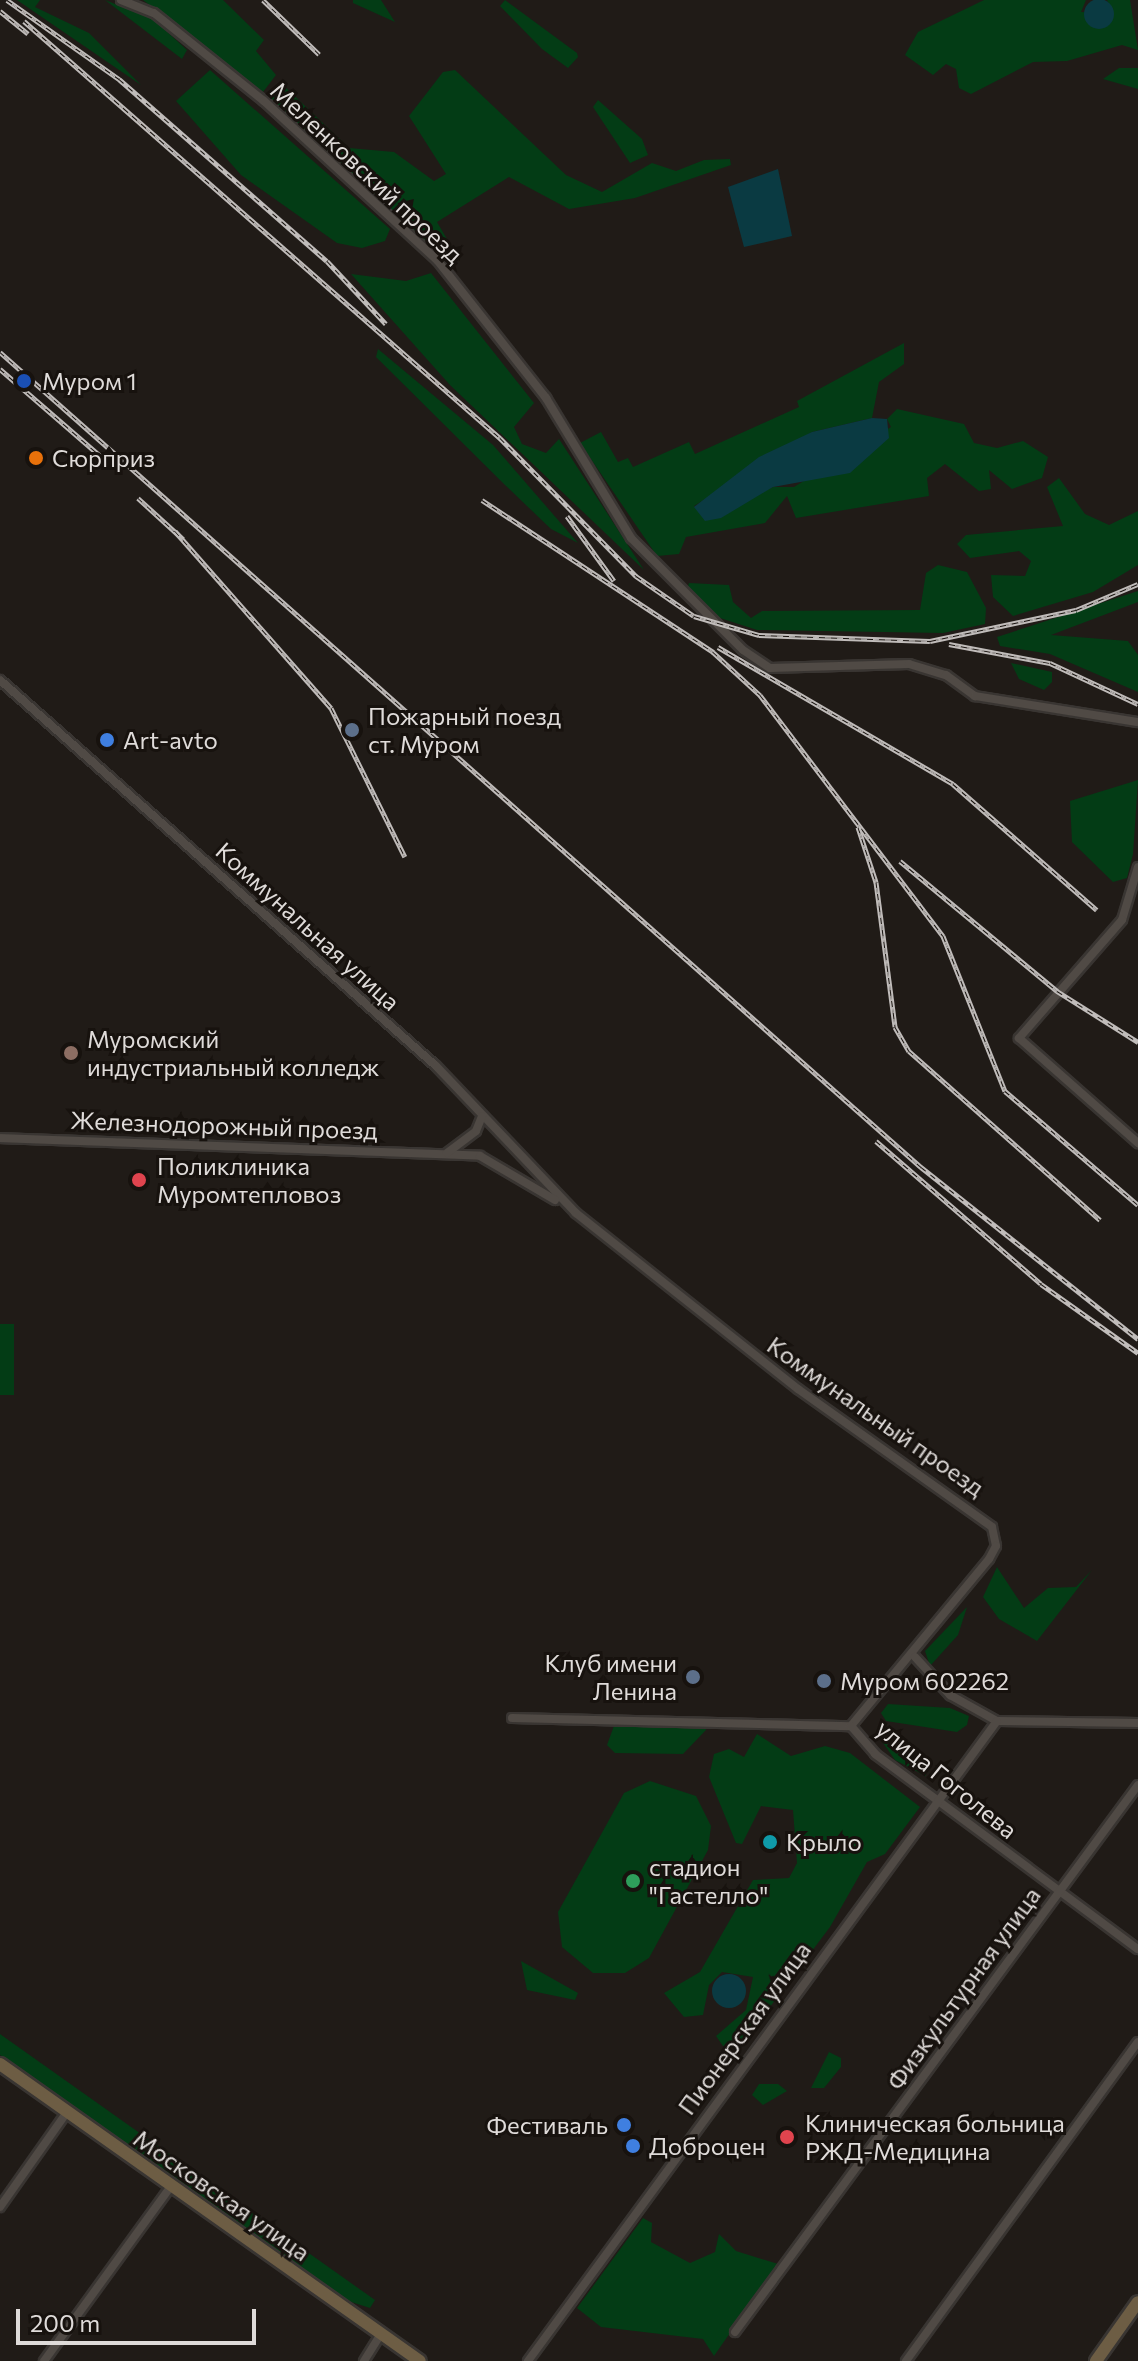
<!DOCTYPE html>
<html>
<head>
<meta charset="utf-8">
<style>
	body { margin:0 }
	#map { position:relative; width:1138px; height:2361px; overflow:hidden; background:#201b17; font-family:Commissioner,sans-serif }
	div>[style] { position:absolute }
	[style*='--x'] { left:calc(var(--x)*1px); top:calc(var(--y)*1px); width:calc(var(--w)*1px); rotate:calc(var(--a)*1deg) }
	.green>* { inset:0; background:#033c15; transform-origin:0 0 }
	.water>* { inset:0; background:#0a3a42 }
	.round { border-radius:50% }
	.roads { filter:drop-shadow(2px 0 #393532) drop-shadow(-2px 0 #393532) drop-shadow(0 2px #393532) drop-shadow(0 -2px #393532) }
	.street>* { height:8px; margin:-4px; padding:0 4px; transform-origin:4px; border-radius:4px; background:#504a45 }
	.secondary>* { height:12px; margin:-6px; padding:0 6px; transform-origin:6px; border-radius:6px; background:#6d5d44 }
	.rail>* { height:5px; margin-top:-2.5px; transform-origin:0; background:repeating-linear-gradient(90deg,#17120e 0 6px,#c0bcba 0 12px); box-sizing:border-box; border-block:2px solid #c0bcba }
	.dots>* { width:22px; height:22px; translate:-50% -50%; box-sizing:border-box; border:4px solid #17120e; border-radius:50% }
	span { translate:-50% -50%; white-space:nowrap; text-align:center; line-height:1.15; -webkit-text-stroke:6px #17120e; paint-order:stroke }
	.street-label { font-size:24px; color:#dfdbd9 }
	.poi-label { font-size:24px; color:#dfdbd9 }
	.left { translate:0 -50%; text-align:left }
	.right { translate:-100% -50%; text-align:right }
	.scale { position:absolute; left:16px; top:2309px; width:240px; height:36px; box-sizing:border-box; border:4px solid #dfdbd9; border-top:0; padding-left:10px; font-size:24px; line-height:28px; white-space:nowrap; color:#dfdbd9; -webkit-text-stroke:6px #17120e; paint-order:stroke }
</style>
</head>
<body>
<div id="map">
	<div class="green">
		<i style="clip-path:polygon(17px 0,40px 0,35px 7px,89px 33px,141px 85px)"></i>
		<i style="clip-path:polygon(105px 0,153px 19px,187px 50px,182px 59px)"></i>
		<i style="clip-path:polygon(143px 0,223px 0,264px 40px,256px 51px,276px 75px,263px 92px)"></i>
		<i style="clip-path:polygon(381px 0,395px 22px,353px 3px,353px 0)"></i>
		<i style="clip-path:polygon(505px 0,577px 53px,578px 57px,568px 68px,542px 49px,500px 6px)"></i>
		<i style="clip-path:polygon(984px 0,1086px 0,1081px 12px,1113px 13px,1107px 0,1130px 0,1138px 50px,1122px 45px,1067px 61px,1033px 62px,971px 94px,959px 88px,956px 69px,946px 64px,933px 75px,905px 55px,918px 32px)"></i>
		<i style="clip-path:polygon(1119px 68px,1138px 68px,1138px 89px,1103px 79px)"></i>
		<i style="clip-path:polygon(210px 70px,390px 229px,385px 241px,362px 248px,337px 243px,241px 175px,176px 101px)"></i>
		<i style="clip-path:polygon(455px 70px,566px 175px,602px 192px,652px 163px,676px 171px,704px 160px,730px 159px,731px 165px,635px 198px,569px 209px,509px 177px,437px 222px,454px 251px,440px 255px,270px 99px,282px 84px,349px 148px,394px 152px,434px 181px,446px 174px,409px 116px,443px 72px)"></i>
		<i style="clip-path:polygon(598px 100px,642px 139px,648px 155px,630px 163px,593px 107px)"></i>
		<i style="clip-path:polygon(431px 273px,534px 403px,514px 427px,522px 444px,546px 453px,559px 439px,644px 570px,450px 385px,351px 274px,406px 281px)"></i>
		<i style="clip-path:polygon(904px 343px,904px 364px,879px 382px,872px 418px,812px 432px,694px 506px,705px 520px,773px 487px,794px 487px,891px 427px,887px 419px,897px 409px,964px 424px,974px 443px,997px 448px,1023px 441px,1048px 457px,1042px 478px,1012px 489px,989px 470px,991px 489px,979px 491px,945px 464px,927px 478px,929px 496px,796px 518px,787px 496px,765px 523px,686px 537px,679px 554px,657px 556px,580px 443px,601px 432px,618px 462px,628px 458px,633px 467px,689px 442px,695px 454px,799px 407px,797px 401px)"></i>
		<i style="clip-path:polygon(378px 349px,493px 445px,578px 543px,551px 529px,505px 485px,376px 357px)"></i>
		<i style="clip-path:polygon(1059px 478px,1085px 514px,1109px 525px,1138px 511px,1138px 565px,1093px 592px,1013px 616px,993px 597px,991px 575px,1025px 576px,1031px 561px,1019px 551px,970px 558px,957px 544px,966px 535px,1063px 526px,1047px 487px)"></i>
		<i style="clip-path:polygon(938px 565px,967px 572px,986px 608px,985px 624px,943px 633px,757px 630px,717px 617px,687px 589px,689px 583px,729px 585px,733px 602px,751px 618px,762px 611px,920px 610px,926px 573px)"></i>
		<i style="clip-path:polygon(1138px 591px,1138px 602px,1051px 635px,1128px 641px,1138px 655px,1138px 692px,1050px 654px,1000px 646px,997px 637px)"></i>
		<i style="clip-path:polygon(1011px 663px,1052px 672px,1052px 682px,1044px 690px,1019px 679px)"></i>
		<i style="clip-path:polygon(1138px 780px,1133px 854px,1127px 878px,1113px 882px,1072px 842px,1070px 801px)"></i>
		<i style="left:0;top:1324px;width:14px;height:71px"></i>
		<i style="clip-path:polygon(997px 1567px,1024px 1608px,1048px 1588px,1076px 1587px,1092px 1570px,1037px 1641px,999px 1619px,983px 1597px)"></i>
		<i style="clip-path:polygon(967px 1607px,958px 1635px,930px 1666px,925px 1651px)"></i>
		<i style="clip-path:polygon(888px 1704px,950px 1708px,969px 1716px,967px 1725px,957px 1732px,886px 1721px,881px 1713px)"></i>
		<i style="clip-path:polygon(615px 1723px,705px 1725px,706px 1730px,683px 1754px,615px 1753px,607px 1745px)"></i>
		<i style="clip-path:polygon(757px 1734px,791px 1756px,825px 1746px,850px 1753px,920px 1807px,885px 1854px,867px 1862px,830px 1927px,739px 2048px,723px 2046px,716px 2036px,746px 2010px,753px 1977px,722px 1972px,709px 1985px,703px 2015px,684px 2017px,664px 1993px,700px 1972px,753px 1880px,789px 1878px,797px 1863px,793px 1810px,761px 1806px,742px 1844px,736px 1843px,709px 1777px,714px 1754px,729px 1749px,744px 1757px)"></i>
		<i style="clip-path:polygon(881px 1740px,925px 1769px,926px 1776px,895px 1760px)"></i>
		<i style="clip-path:polygon(650px 1781px,696px 1796px,711px 1826px,708px 1850px,649px 1958px,625px 1973px,593px 1973px,562px 1947px,558px 1912px,624px 1793px)"></i>
		<i style="clip-path:polygon(521px 1961px,578px 1993px,575px 2000px,527px 1990px)"></i>
		<i style="clip-path:polygon(0 2034px,375px 2300px,370px 2308px,345px 2300px,0 2055px)"></i>
		<i style="clip-path:polygon(829px 2052px,841px 2058px,841px 2067px,824px 2088px,811px 2088px)"></i>
		<i style="clip-path:polygon(759px 2084px,778px 2084px,787px 2091px,763px 2105px,752px 2095px)"></i>
		<i style="clip-path:polygon(643px 2218px,652px 2223px,651px 2242px,690px 2263px,715px 2252px,719px 2234px,736px 2251px,778px 2264px,714px 2356px,703px 2339px,601px 2327px,577px 2308px)"></i>
	</div>
	<div class="water">
		<i class="round" style="left:1084px;top:-1px;width:30px;height:30px"></i>
		<i style="clip-path:polygon(778px 169px,792px 236px,744px 247px,728px 187px)"></i>
		<i style="clip-path:polygon(872px 418px,887px 419px,889px 438px,850px 473px,773px 487px,721px 518px,705px 521px,694px 507px,759px 457px,812px 432px)"></i>
		<i class="round" style="left:712px;top:1974px;width:34px;height:34px"></i>
	</div>
	<div class="roads">
		<div class="street">
			<i style="--x:121;--y:0;--w:35;--a:22"></i>
			<i style="--x:154;--y:13;--w:141;--a:38.7"></i>
			<i style="--x:264;--y:101;--w:235;--a:42.6"></i>
			<i style="--x:437;--y:260;--w:176;--a:51.7"></i>
			<i style="--x:546;--y:398;--w:164;--a:58.7"></i>
			<i style="--x:631;--y:538;--w:158;--a:45"></i>
			<i style="--x:743;--y:650;--w:32;--a:34"></i>
			<i style="--x:770;--y:668;--w:139;--a:-1.6"></i>
			<i style="--x:909;--y:664;--w:39;--a:17"></i>
			<i style="--x:946;--y:675;--w:36;--a:36"></i>
			<i style="--x:975;--y:696;--w:165;--a:9.1"></i>
			<i style="--x:0;--y:680;--w:582;--a:41.52"></i>
			<i style="--x:436;--y:1066;--w:203;--a:46.4"></i>
			<i style="--x:576;--y:1213;--w:283;--a:38.4"></i>
			<i style="--x:798;--y:1389;--w:238;--a:35.4"></i>
			<i style="--x:992;--y:1527;--w:19;--a:78"></i>
			<i style="--x:996;--y:1546;--w:15;--a:118"></i>
			<i style="--x:989;--y:1559;--w:217;--a:129.6"></i>
			<i style="--x:1138;--y:867;--w:55;--a:106.8"></i>
			<i style="--x:1122;--y:920;--w:157;--a:131.1"></i>
			<i style="--x:1019;--y:1038;--w:159;--a:41.4"></i>
			<i style="--x:0;--y:1138;--w:480;--a:2.1"></i>
			<i style="--x:480;--y:1156;--w:87;--a:30.4"></i>
			<i style="--x:447;--y:1153;--w:36;--a:-37"></i>
			<i style="--x:476;--y:1131;--w:16;--a:-68"></i>
			<i style="--x:915;--y:1657;--w:52;--a:47.4"></i>
			<i style="--x:950;--y:1695;--w:54;--a:29"></i>
			<i style="--x:997;--y:1721;--w:141;--a:0.8"></i>
			<i style="--x:512;--y:1718;--w:339;--a:1.4"></i>
			<i style="--x:851;--y:1726;--w:37;--a:49"></i>
			<i style="--x:875;--y:1754;--w:327;--a:36.6"></i>
			<i style="--x:0;--y:2207;--w:116;--a:-54.8"></i>
			<i style="--x:735;--y:2332;--w:679;--a:-53.62"></i>
			<i style="--x:44;--y:2361;--w:216;--a:-54"></i>
			<i style="--x:364;--y:2361;--w:32;--a:-58"></i>
			<i style="--x:528;--y:2361;--w:793;--a:-53.77"></i>
			<i style="--x:906;--y:2361;--w:394;--a:-54"></i>
		</div>
		<div class="secondary">
			<i style="--x:0;--y:2064;--w:514;--a:35.27"></i>
			<i style="--x:1096;--y:2361;--w:72;--a:-54.6"></i>
		</div>
	</div>
	<div class="rail">
		<i style="--x:7;--y:0;--w:137;--a:35.2"></i>
		<i style="--x:119;--y:79;--w:276;--a:41.2"></i>
		<i style="--x:327;--y:261;--w:86;--a:46.9"></i>
		<i style="--x:263;--y:0;--w:78;--a:44"></i>
		<i style="--x:0;--y:11;--w:36;--a:39"></i>
		<i style="--x:24;--y:21;--w:633;--a:41.22"></i>
		<i style="--x:500;--y:438;--w:194;--a:45.4"></i>
		<i style="--x:636;--y:576;--w:70;--a:34.6"></i>
		<i style="--x:694;--y:616;--w:68;--a:16.3"></i>
		<i style="--x:759;--y:635;--w:171;--a:2"></i>
		<i style="--x:930;--y:641;--w:149;--a:-12"></i>
		<i style="--x:1076;--y:610;--w:67;--a:-22.8"></i>
		<i style="--x:0;--y:352;--w:1230;--a:41.51"></i>
		<i style="--x:921;--y:1167;--w:277;--a:38.4"></i>
		<i style="--x:0;--y:369;--w:148;--a:40.9"></i>
		<i style="--x:138;--y:498;--w:61;--a:42.3"></i>
		<i style="--x:482;--y:500;--w:277;--a:33.3"></i>
		<i style="--x:713;--y:652;--w:64;--a:42.5"></i>
		<i style="--x:760;--y:695;--w:303;--a:52.8"></i>
		<i style="--x:943;--y:936;--w:167;--a:68.2"></i>
		<i style="--x:1005;--y:1091;--w:175;--a:40.6"></i>
		<i style="--x:567;--y:516;--w:80;--a:54.1"></i>
		<i style="--x:175;--y:531;--w:236;--a:48.6"></i>
		<i style="--x:331;--y:708;--w:166;--a:63.6"></i>
		<i style="--x:949;--y:644;--w:103;--a:10.7"></i>
		<i style="--x:1050;--y:663;--w:97;--a:25"></i>
		<i style="--x:718;--y:647;--w:272;--a:30.2"></i>
		<i style="--x:953;--y:784;--w:191;--a:41.2"></i>
		<i style="--x:858;--y:827;--w:58;--a:71.9"></i>
		<i style="--x:876;--y:882;--w:146;--a:82.5"></i>
		<i style="--x:895;--y:1027;--w:28;--a:60"></i>
		<i style="--x:909;--y:1051;--w:255;--a:41.5"></i>
		<i style="--x:900;--y:861;--w:204;--a:39.6"></i>
		<i style="--x:1057;--y:991;--w:96;--a:32.2"></i>
		<i style="--x:876;--y:1141;--w:218;--a:40.9"></i>
		<i style="--x:1041;--y:1284;--w:119;--a:35.4"></i>
	</div>
	<div class="dots">
		<i style="left:24px;top:381px;background:#1a4fb4"></i>
		<i style="left:36px;top:458px;background:#e8710a"></i>
		<i style="left:352px;top:730px;background:#5c6f8a"></i>
		<i style="left:107px;top:740px;background:#3f7fe0"></i>
		<i style="left:71px;top:1053px;background:#8d6e63"></i>
		<i style="left:139px;top:1180px;background:#e0444e"></i>
		<i style="left:693px;top:1677px;background:#5c6f8a"></i>
		<i style="left:824px;top:1681px;background:#5c6f8a"></i>
		<i style="left:770px;top:1842px;background:#0f9aa8"></i>
		<i style="left:633px;top:1881px;background:#2e9e5b"></i>
		<i style="left:624px;top:2125px;background:#3f7fe0"></i>
		<i style="left:787px;top:2137px;background:#e0444e"></i>
		<i style="left:633px;top:2146px;background:#3f7fe0"></i>
	</div>
	<div class="street-label">
		<span style="left:367px;top:172px;rotate:43deg">Меленковский проезд</span>
		<span style="left:308px;top:926px;rotate:42deg">Коммунальная улица</span>
		<span style="left:224px;top:1125px;rotate:2deg">Железнодорожный проезд</span>
		<span style="left:876px;top:1416px;rotate:35deg">Коммунальный проезд</span>
		<span style="left:947px;top:1779px;rotate:39deg">улица Гоголева</span>
		<span style="left:963px;top:1988px;rotate:-54deg">Физкультурная улица</span>
		<span style="left:744px;top:2028px;rotate:-54deg">Пионерская улица</span>
		<span style="left:222px;top:2195px;rotate:35deg">Московская улица</span>
	</div>
	<div class="poi-label">
		<span class="left" style="left:42px;top:381px">Муром 1</span>
		<span class="left" style="left:52px;top:458px">Сюрприз</span>
		<span class="left" style="left:368px;top:730px">Пожарный поезд<br>ст. Муром</span>
		<span class="left" style="left:123px;top:740px">Art-avto</span>
		<span class="left" style="left:87px;top:1053px">Муромский<br>индустриальный колледж</span>
		<span class="left" style="left:157px;top:1180px">Поликлиника<br>Муромтепловоз</span>
		<span class="right" style="left:677px;top:1677px">Клуб имени<br>Ленина</span>
		<span class="left" style="left:840px;top:1681px">Муром 602262</span>
		<span class="left" style="left:786px;top:1842px">Крыло</span>
		<span class="left" style="left:649px;top:1881px">стадион<br>"Гастелло"</span>
		<span class="left" style="left:805px;top:2137px">Клиническая больница<br>РЖД-Медицина</span>
		<span class="right" style="left:608px;top:2125px">Фестиваль</span>
		<span class="left" style="left:649px;top:2146px">Доброцен</span>
	</div>
	<div class="scale">200 m</div>
</div>
</body>
</html>
